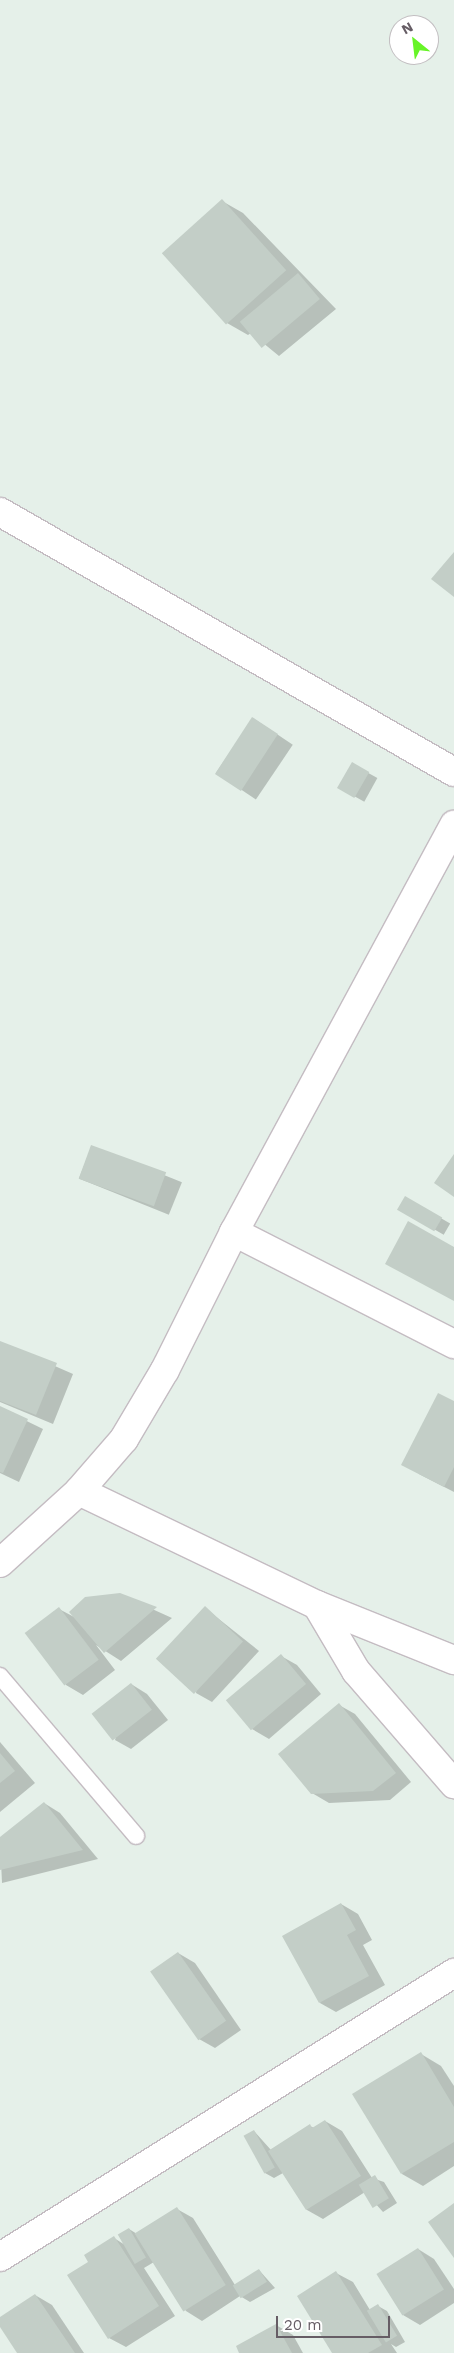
<!DOCTYPE html>
<html>
<head>
<meta charset="utf-8">
<style>
	body { margin:0 }
	#map { position:relative; width:454px; height:2353px; overflow:hidden; background:#e5f0e9; font-family:"Work Sans",sans-serif }
	div>[style] { position:absolute }
	[style*='--x'] { left:calc(var(--x)*1px); top:calc(var(--y)*1px); width:calc(var(--w)*1px); rotate:calc(var(--a)*1deg) }
	.shadow>* { inset:0; background:#0003; transform-origin:0 0 }
	.building>* { inset:0; background:#c3cec7; transform-origin:0 0 }
	.roads { filter:drop-shadow(1px 0 #c4bcc2) drop-shadow(-1px 0 #c4bcc2) drop-shadow(0 1px #c4bcc2) drop-shadow(0 -1px #c4bcc2) }
	.service>* { height:16px; margin:-8px; padding:0 8px; transform-origin:8px; border-radius:8px; background:#fff }
	.minor>* { height:28px; margin:-14px; padding:0 14px; transform-origin:14px; border-radius:14px; background:#fff }
	.tertiary>* { height:28px; margin:-14px; padding:0 14px; transform-origin:14px; border-radius:14px; background:#fff }
	span { translate:-50% -50%; white-space:nowrap; text-align:center; line-height:1.15; -webkit-text-stroke:5px #fff; paint-order:stroke }
	.north { position:absolute; left:389px; top:15px; width:50px; height:50px; box-sizing:border-box; background:#fff; border:1px solid #c2bec1; border-radius:50%; rotate:331deg; font-size:14px; font-weight:700; line-height:20px; text-align:center; color:#665d65 }
	.north::after { content:''; display:block; margin:auto; width:18px; height:22px; background:#67f427; clip-path:polygon(50% 0,100% 100%,50% 72%,0 100%) }
	.scale { position:absolute; left:276px; top:2316px; width:114px; height:22px; box-sizing:border-box; border:2px solid #665d65; border-top:0; padding-left:6px; font-size:15px; line-height:18px; white-space:nowrap; color:#665d65; -webkit-text-stroke:4px #fff; paint-order:stroke }
</style>
</head>
<body>
<div id="map">
	<div class="shadow">
		<i style="clip-path:polygon(222px 201px,243px 213px,336px 309px,279px 356px,251px 333px,248px 335px,227px 323px,164px 253px)"></i>
		<i style="left:253px;top:718px;width:48px;height:66px;rotate:34deg"></i>
		<i style="left:352px;top:764px;width:29px;height:27px;rotate:29deg"></i>
		<i style="left:92px;top:1146px;width:97px;height:35px;rotate:22deg"></i>
		<i style="left:406px;top:1198px;width:51px;height:13px;rotate:30deg"></i>
		<i style="clip-path:polygon(0 1342px,73px 1374px,53px 1424px,0 1402px)"></i>
		<i style="clip-path:polygon(454px 1403px,454px 1492px,419px 1474px)"></i>
		<i style="clip-path:polygon(0 1408px,43px 1429px,19px 1482px,0 1473px)"></i>
		<i style="clip-path:polygon(119px 1594px,172px 1618px,121px 1661px,96px 1645px,115px 1670px,83px 1695px,66px 1685px,59px 1609px,76px 1618px)"></i>
		<i style="clip-path:polygon(205px 1608px,259px 1651px,212px 1702px,196px 1693px)"></i>
		<i style="clip-path:polygon(281px 1656px,297px 1665px,321px 1694px,269px 1739px,252px 1729px)"></i>
		<i style="clip-path:polygon(131px 1684px,147px 1694px,168px 1720px,131px 1749px,115px 1740px)"></i>
		<i style="clip-path:polygon(339px 1705px,355px 1714px,411px 1782px,390px 1800px,329px 1803px,312px 1793px)"></i>
		<i style="clip-path:polygon(0 1742px,35px 1783px,0 1812px)"></i>
		<i style="clip-path:polygon(44px 1803px,60px 1813px,98px 1859px,2px 1883px,0 1839px)"></i>
		<i style="clip-path:polygon(341px 1904px,358px 1914px,372px 1940px,363px 1945px,385px 1985px,336px 2012px,320px 2003px)"></i>
		<i style="clip-path:polygon(178px 1953px,195px 1963px,241px 2030px,215px 2048px,199px 2039px)"></i>
		<i style="clip-path:polygon(421px 2054px,441px 2066px,454px 2086px,454px 2166px,423px 2186px,402px 2174px)"></i>
		<i style="clip-path:polygon(325px 2121px,342px 2131px,372px 2178px,384px 2182px,397px 2203px,383px 2212px,365px 2192px,323px 2219px,307px 2210px,283px 2173px,274px 2178px,265px 2173px,254px 2131px,271px 2150px,310px 2126px,314px 2128px)"></i>
		<i style="clip-path:polygon(177px 2209px,193px 2218px,235px 2285px,259px 2270px,275px 2288px,250px 2302px,240px 2296px,202px 2321px,186px 2311px,154px 2262px,144px 2268px,175px 2316px,126px 2347px,109px 2338px,90px 2263px,114px 2238px,125px 2245px,129px 2229px,137px 2234px)"></i>
		<i style="clip-path:polygon(418px 2249px,434px 2259px,454px 2289px,454px 2303px,420px 2325px,403px 2315px)"></i>
		<i style="clip-path:polygon(336px 2273px,353px 2282px,370px 2310px,378px 2306px,387px 2311px,405px 2342px,396px 2347px,391px 2344px,397px 2353px,334px 2353px)"></i>
		<i style="clip-path:polygon(35px 2295px,52px 2305px,84px 2353px,19px 2353px,0 2319px)"></i>
		<i style="clip-path:polygon(276px 2325px,293px 2335px,303px 2353px,241px 2353px)"></i>
	</div>
	<div class="building">
		<i style="left:222px;top:199px;width:96px;height:81px;rotate:48deg"></i>
		<i style="left:298px;top:273px;width:34px;height:76px;rotate:50deg"></i>
		<i style="clip-path:polygon(454px 552px,454px 597px,431px 579px)"></i>
		<i style="left:252px;top:717px;width:31px;height:68px;rotate:33deg"></i>
		<i style="left:352px;top:762px;width:20px;height:30px;rotate:30deg"></i>
		<i style="left:91px;top:1145px;width:80px;height:36px;rotate:20deg"></i>
		<i style="clip-path:polygon(454px 1154px,454px 1197px,434px 1183px)"></i>
		<i style="left:405px;top:1196px;width:43px;height:16px;rotate:30deg"></i>
		<i style="clip-path:polygon(408px 1221px,454px 1247px,454px 1301px,385px 1264px)"></i>
		<i style="clip-path:polygon(0 1341px,57px 1363px,36px 1415px,0 1401px)"></i>
		<i style="clip-path:polygon(438px 1393px,454px 1401px,454px 1467px,444px 1487px,401px 1465px)"></i>
		<i style="clip-path:polygon(0 1406px,28px 1419px,3px 1473px,0 1472px)"></i>
		<i style="clip-path:polygon(120px 1593px,157px 1607px,104px 1653px,69px 1612px,85px 1597px)"></i>
		<i style="left:205px;top:1606px;width:52px;height:72px;rotate:43deg"></i>
		<i style="left:59px;top:1607px;width:66px;height:43px;rotate:53deg"></i>
		<i style="left:281px;top:1654px;width:39px;height:72px;rotate:50deg"></i>
		<i style="left:131px;top:1683px;width:34px;height:50px;rotate:52deg"></i>
		<i style="clip-path:polygon(339px 1703px,396px 1773px,373px 1791px,311px 1794px,278px 1754px)"></i>
		<i style="clip-path:polygon(0 1753px,15px 1771px,0 1783px)"></i>
		<i style="clip-path:polygon(44px 1802px,83px 1850px,0 1870px,0 1837px)"></i>
		<i style="clip-path:polygon(341px 1903px,356px 1930px,347px 1935px,369px 1976px,319px 2003px,282px 1936px)"></i>
		<i style="left:178px;top:1952px;width:84px;height:34px;rotate:55deg"></i>
		<i style="clip-path:polygon(421px 2052px,454px 2107px,454px 2142px,401px 2174px,352px 2094px)"></i>
		<i style="clip-path:polygon(325px 2120px,361px 2176px,306px 2210px,268px 2151px,310px 2124px,312px 2128px)"></i>
		<i style="left:254px;top:2130px;width:43px;height:12px;rotate:61deg"></i>
		<i style="left:375px;top:2175px;width:27px;height:19px;rotate:59deg"></i>
		<i style="clip-path:polygon(454px 2203px,454px 2258px,428px 2222px)"></i>
		<i style="left:177px;top:2207px;width:92px;height:50px;rotate:58deg"></i>
		<i style="left:129px;top:2228px;width:34px;height:13px;rotate:60deg"></i>
		<i style="clip-path:polygon(114px 2236px,159px 2306px,108px 2339px,67px 2275px,88px 2262px,84px 2255px)"></i>
		<i style="left:418px;top:2248px;width:49px;height:49px;rotate:58deg"></i>
		<i style="left:259px;top:2269px;width:15px;height:31px;rotate:58deg"></i>
		<i style="clip-path:polygon(336px 2271px,382px 2345px,368px 2353px,332px 2353px,297px 2296px)"></i>
		<i style="clip-path:polygon(35px 2294px,75px 2353px,17px 2353px,0 2327px,0 2317px)"></i>
		<i style="left:378px;top:2304px;width:37px;height:13px;rotate:59deg"></i>
		<i style="clip-path:polygon(276px 2324px,292px 2353px,239px 2353px,236px 2346px)"></i>
	</div>
	<div class="roads">
		<div class="service">
			<i style="--x:0;--y:1676;--w:210;--a:49.6"></i>
		</div>
		<div class="minor">
			<i style="--x:0;--y:512;--w:523;--a:29.8"></i>
			<i style="--x:234;--y:1232;--w:247;--a:27"></i>
			<i style="--x:79;--y:1491;--w:264;--a:25.6"></i>
			<i style="--x:317;--y:1605;--w:148;--a:21.9"></i>
			<i style="--x:317;--y:1605;--w:77;--a:59.4"></i>
			<i style="--x:356;--y:1671;--w:150;--a:49.1"></i>
			<i style="--x:0;--y:2257;--w:536;--a:-32.03"></i>
		</div>
		<div class="tertiary">
			<i style="--x:0;--y:1563;--w:107;--a:-42.3"></i>
			<i style="--x:79;--y:1491;--w:69;--a:-49.1"></i>
			<i style="--x:124;--y:1439;--w:80;--a:-59.3"></i>
			<i style="--x:165;--y:1370;--w:154;--a:-63.4"></i>
			<i style="--x:234;--y:1232;--w:463;--a:-61.6"></i>
		</div>
	</div>
	<div class="north">N</div>
	<div class="scale">20 m</div>
</div>
</body>
</html>
